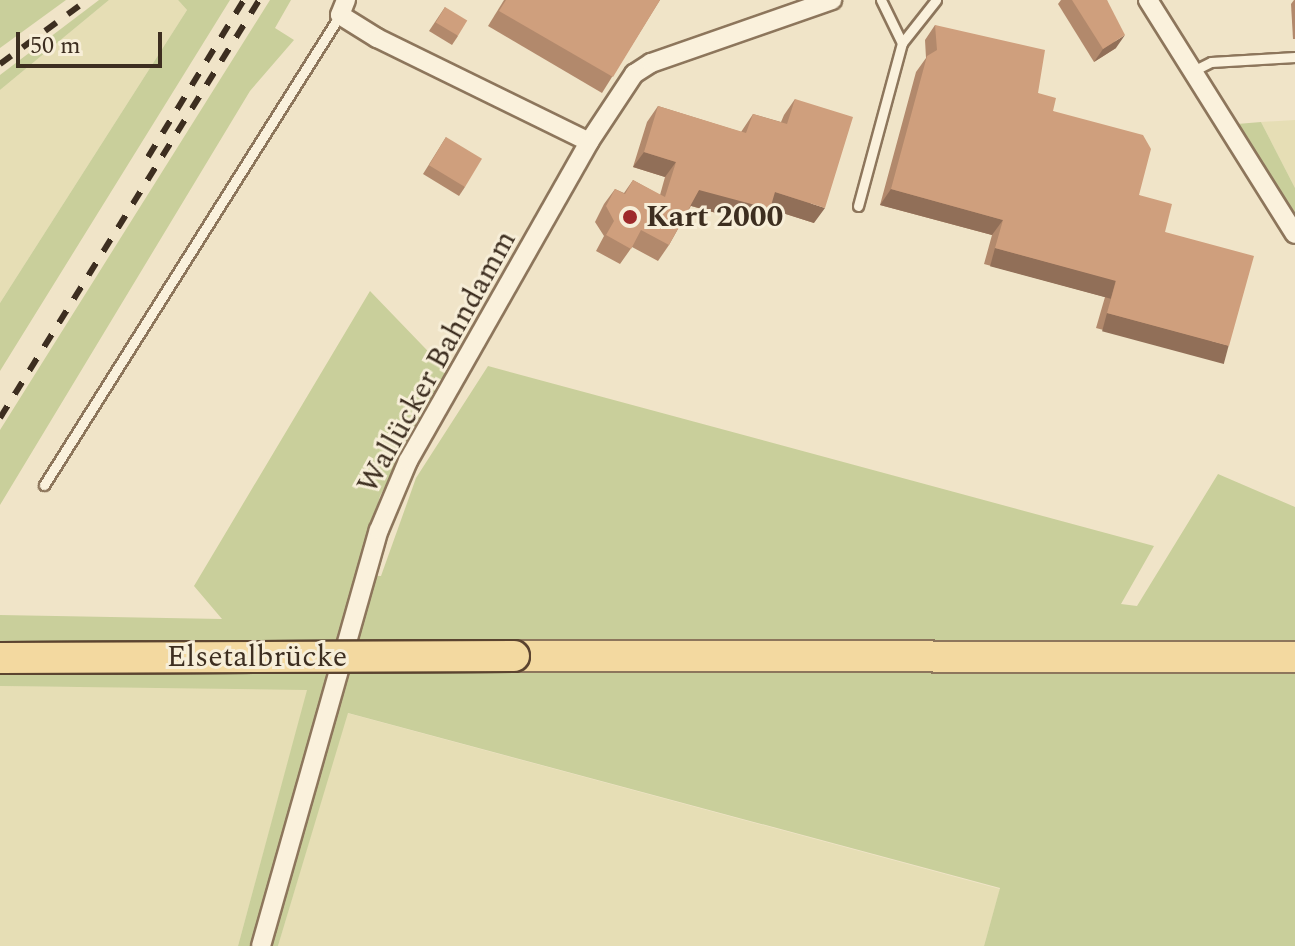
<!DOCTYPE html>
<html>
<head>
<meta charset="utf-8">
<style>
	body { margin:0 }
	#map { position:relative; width:1295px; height:946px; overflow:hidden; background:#f0e4c8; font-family:Spectral,serif }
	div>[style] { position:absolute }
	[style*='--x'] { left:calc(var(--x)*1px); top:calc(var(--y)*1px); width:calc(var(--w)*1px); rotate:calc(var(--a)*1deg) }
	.farmland>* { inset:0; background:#e6deb5 }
	.green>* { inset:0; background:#c9cf9b }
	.roads { filter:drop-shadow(2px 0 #8d765c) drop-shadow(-2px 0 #8d765c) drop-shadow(0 2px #8d765c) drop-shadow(0 -2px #8d765c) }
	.lane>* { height:9px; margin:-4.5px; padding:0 4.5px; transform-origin:4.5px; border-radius:4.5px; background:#faf1dc }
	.street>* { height:18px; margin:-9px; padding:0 9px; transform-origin:9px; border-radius:9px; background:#faf1dc }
	.primary>* { height:30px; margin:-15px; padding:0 15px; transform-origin:15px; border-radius:15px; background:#f3d9a0 }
	.rail>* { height:6px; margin-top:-3px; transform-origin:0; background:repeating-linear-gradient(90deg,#3d2e20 0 14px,transparent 0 28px) }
	.bridges { filter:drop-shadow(2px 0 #5b4430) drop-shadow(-2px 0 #5b4430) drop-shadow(0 2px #5b4430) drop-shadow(0 -2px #5b4430) }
	.primary-bridge>* { height:30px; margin:-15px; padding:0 15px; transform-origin:15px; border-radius:15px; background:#f3d9a0 }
	.wall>* { inset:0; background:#b2896c }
	.shaded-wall>* { inset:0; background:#916f58; transform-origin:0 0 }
	.building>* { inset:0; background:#cf9f7d; transform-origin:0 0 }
	.dots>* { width:22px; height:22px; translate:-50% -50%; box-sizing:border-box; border:4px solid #f7eed8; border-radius:50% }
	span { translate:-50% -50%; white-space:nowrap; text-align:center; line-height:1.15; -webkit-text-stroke:6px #f7eed8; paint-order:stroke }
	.poi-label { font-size:30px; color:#3d2e20; font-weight:700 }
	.left { translate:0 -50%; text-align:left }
	.street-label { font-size:30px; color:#3d2e20 }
	.scale { position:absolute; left:16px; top:32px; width:146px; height:36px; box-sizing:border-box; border:4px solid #3d2e20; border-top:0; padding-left:10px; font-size:24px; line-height:28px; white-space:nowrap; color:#3d2e20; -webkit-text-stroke:6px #f7eed8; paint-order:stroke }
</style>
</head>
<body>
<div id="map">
	<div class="farmland">
		<i style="clip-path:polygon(109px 0,178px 0,187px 10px,0 303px,0 90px)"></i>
		<i style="clip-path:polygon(1295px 120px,1295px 188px,1261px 122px)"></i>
		<i style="clip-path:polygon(0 686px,308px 689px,238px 946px,0 946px)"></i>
		<i style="clip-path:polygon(347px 713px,1000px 889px,984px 946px,278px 946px)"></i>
	</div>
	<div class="green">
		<i style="clip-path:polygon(0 0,66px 0,0 48px)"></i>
		<i style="clip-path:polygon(99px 0,109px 0,0 90px,0 75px)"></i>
		<i style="clip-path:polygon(178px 0,230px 0,0 371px,0 303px,187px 10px)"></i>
		<i style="clip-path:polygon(270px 0,291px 0,275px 28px,294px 40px,250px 91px,0 505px,0 430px)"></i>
		<i style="clip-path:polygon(1261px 122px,1295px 188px,1295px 216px,1237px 124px)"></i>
		<i style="clip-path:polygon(370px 291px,448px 372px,380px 496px,359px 576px,381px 576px,416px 478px,488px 366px,1154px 546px,1121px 604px,1137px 606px,1218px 474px,1295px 507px,1295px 946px,984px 946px,1000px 888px,348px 713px,278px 946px,238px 946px,307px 690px,0 686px,0 615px,222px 619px,194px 586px)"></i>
	</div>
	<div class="roads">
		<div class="lane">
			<i style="--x:902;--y:43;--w:55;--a:-51.7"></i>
			<i style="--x:1193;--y:71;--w:20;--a:-27"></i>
			<i style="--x:1211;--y:62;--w:84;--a:-3.4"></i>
			<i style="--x:858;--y:206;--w:169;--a:-74.9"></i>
			<i style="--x:902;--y:43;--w:48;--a:-116"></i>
			<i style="--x:44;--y:485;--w:555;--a:-57.8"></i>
		</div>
		<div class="street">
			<i style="--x:346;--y:0;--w:16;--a:112"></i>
			<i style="--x:340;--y:15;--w:44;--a:31.9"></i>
			<i style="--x:377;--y:38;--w:236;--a:26.1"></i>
			<i style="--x:1148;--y:0;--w:276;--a:57.9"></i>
			<i style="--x:261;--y:946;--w:432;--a:-74.2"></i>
			<i style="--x:379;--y:530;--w:75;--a:-67.2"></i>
			<i style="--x:408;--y:461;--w:367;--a:-60.4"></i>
			<i style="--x:589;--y:142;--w:82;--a:-56.5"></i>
			<i style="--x:634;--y:74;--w:20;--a:-33"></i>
			<i style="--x:651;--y:63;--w:192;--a:-19.2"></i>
		</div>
		<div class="primary">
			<i style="--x:514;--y:656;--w:781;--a:0.07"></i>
		</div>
	</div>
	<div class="rail">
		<i style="--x:0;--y:64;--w:108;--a:-36.3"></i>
		<i style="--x:148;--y:157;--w:184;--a:-58.6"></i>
		<i style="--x:0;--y:418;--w:492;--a:-58.2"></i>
	</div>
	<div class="bridges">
		<div class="primary-bridge">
			<i style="--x:0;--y:658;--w:514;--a:-0.22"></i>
		</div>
	</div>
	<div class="wall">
		<i style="clip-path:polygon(504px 0,660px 0,602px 93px,488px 26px)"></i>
		<i style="clip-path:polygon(1061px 0,1107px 0,1116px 48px,1094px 62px,1058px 4px)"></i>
		<i style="clip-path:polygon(1294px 0,1295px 0,1295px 39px,1293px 39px,1291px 4px)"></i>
		<i style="clip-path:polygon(445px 7px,458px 36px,452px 45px,429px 31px)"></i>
		<i style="clip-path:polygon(935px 25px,1038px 93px,1053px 111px,1139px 195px,1165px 232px,1219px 361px,1096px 328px,1105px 297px,984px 264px,992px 235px,880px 205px,916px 72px,926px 58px,925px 40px)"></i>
		<i style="clip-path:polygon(795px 99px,814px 223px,770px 209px,759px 225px,691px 206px,669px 245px,658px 261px,632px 247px,620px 264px,596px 251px,604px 236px,595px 222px,604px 204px,615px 189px,624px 193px,633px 180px,660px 195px,665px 177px,633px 167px,647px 122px,658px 106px,741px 132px,753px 114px,781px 122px,784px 115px)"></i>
		<i style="clip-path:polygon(446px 137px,465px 187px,459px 196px,423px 174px)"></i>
	</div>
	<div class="shaded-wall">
		<i style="clip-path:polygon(1125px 35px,1116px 48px,1094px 62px,1103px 49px)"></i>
		<i style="clip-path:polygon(644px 152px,676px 162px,665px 177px,633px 167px)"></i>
		<i style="clip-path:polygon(891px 189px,1003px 220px,992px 235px,880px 205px)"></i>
		<i style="clip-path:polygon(699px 190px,775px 192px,825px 208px,814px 223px,770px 209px,759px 225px,688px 205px)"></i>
		<i style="left:995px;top:248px;width:125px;height:19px;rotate:15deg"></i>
		<i style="left:1107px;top:313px;width:126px;height:19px;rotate:15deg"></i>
	</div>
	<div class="building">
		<i style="clip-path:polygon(506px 0,660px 0,613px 77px,499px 11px)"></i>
		<i style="clip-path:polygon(1072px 0,1107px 0,1125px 35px,1103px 49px)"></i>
		<i style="left:445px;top:7px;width:26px;height:18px;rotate:31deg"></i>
		<i style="clip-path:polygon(935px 25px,1045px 50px,1038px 93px,1056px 98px,1053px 111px,1143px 135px,1151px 149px,1139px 195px,1172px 204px,1165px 232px,1254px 256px,1229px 346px,1107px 313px,1116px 281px,995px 248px,1003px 220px,891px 189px,927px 56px,937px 50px)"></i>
		<i style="clip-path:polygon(795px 99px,853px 117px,825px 208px,775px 192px,770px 209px,699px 190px,669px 245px,641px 230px,631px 249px,606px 235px,614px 221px,606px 206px,615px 189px,625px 194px,633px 180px,665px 197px,676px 162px,644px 152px,658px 106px,746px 133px,753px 114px,787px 124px)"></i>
		<i style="left:446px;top:137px;width:42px;height:33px;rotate:31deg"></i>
	</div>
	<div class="dots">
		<i style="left:630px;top:217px;background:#9e2a2b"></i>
	</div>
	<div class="poi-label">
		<span class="left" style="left:646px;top:217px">Kart 2000</span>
	</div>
	<div class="street-label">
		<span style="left:437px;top:362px;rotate:-61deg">Wallücker Bahndamm</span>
		<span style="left:257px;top:657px">Elsetalbrücke</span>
	</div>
	<div class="scale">50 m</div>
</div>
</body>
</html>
